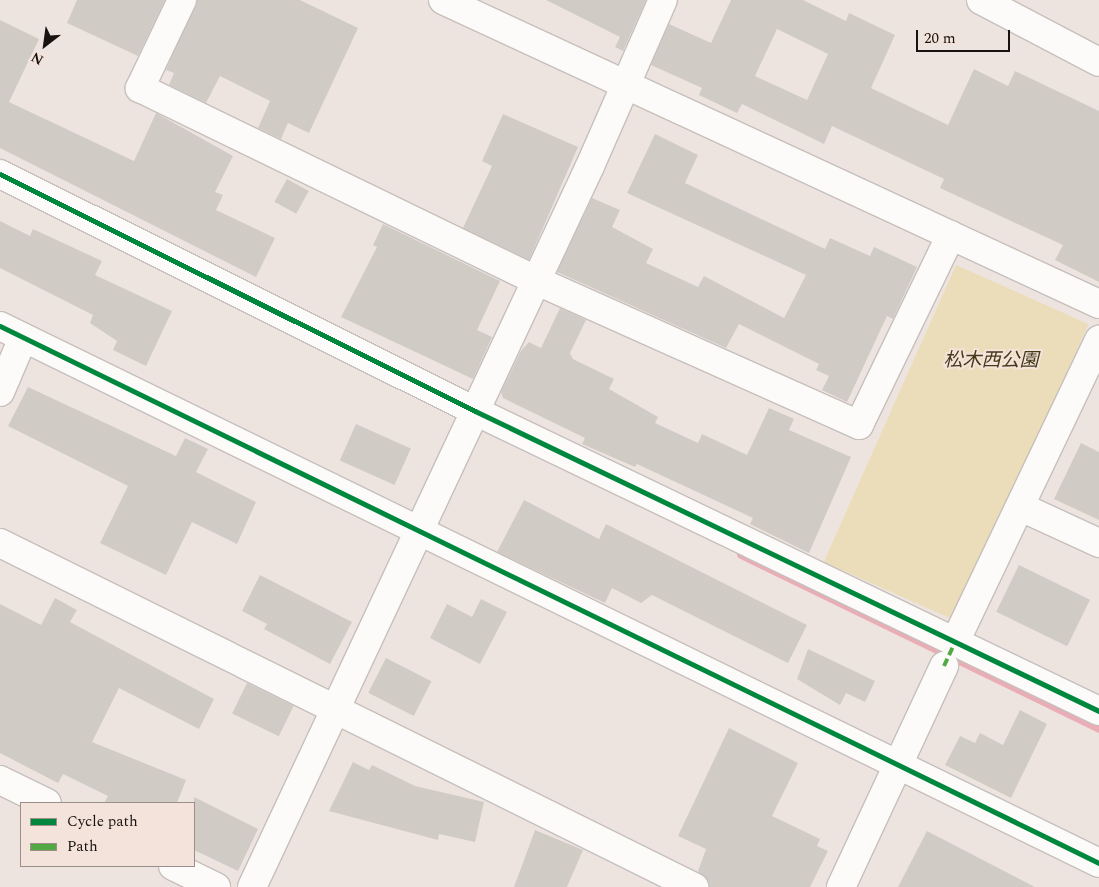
<!DOCTYPE html>
<html>
<head>
<meta charset="utf-8">
<style>
	body { margin:0 }
	#map { position:relative; width:1099px; height:887px; overflow:hidden; background:#ede4e0; font-family:Spectral,"Noto Sans JP",serif }
	div>[style] { position:absolute }
	[style*='--x'] { left:calc(var(--x)*1px); top:calc(var(--y)*1px); width:calc(var(--w)*1px); rotate:calc(var(--a)*1deg) }
	.green>* { inset:0; background:#ebddb9; transform-origin:0 0 }
	.stream>* { height:9px; margin:-4.5px; padding:0 4.5px; transform-origin:4.5px; border-radius:4.5px; background:#eaadb5 }
	.building>* { inset:0; background:#d1cbc6; transform-origin:0 0 }
	.roads { filter:drop-shadow(1px 0 #c6bfbc) drop-shadow(-1px 0 #c6bfbc) drop-shadow(0 1px #c6bfbc) drop-shadow(0 -1px #c6bfbc) }
	.minor>* { height:28px; margin:-14px; padding:0 14px; transform-origin:14px; border-radius:14px; background:#fcfbfa }
	.quiet>* { height:4px; margin-top:-2px; transform-origin:0; background:repeating-linear-gradient(90deg,#52a842 0 8px,transparent 0 12px) }
	.cycleway>* { height:5px; margin:-2.5px; padding:0 2.5px; transform-origin:2.5px; border-radius:2.5px; background:#00873e }
	span { translate:-50% -50%; white-space:nowrap; text-align:center; line-height:1.15; -webkit-text-stroke:4px #f3e3da; paint-order:stroke }
	.park-label { font-size:19px; color:#433a18; font-style:italic }
	.legend { position:absolute; left:20px; top:802px; width:175px; height:65px; box-sizing:border-box; background:#f3e3da; border:1px solid #9b9089; margin:0; padding:6px 9px; list-style:none; font-size:15px; color:#181310 }
	.legend li { display:flex; align-items:center; gap:10px; height:25px }
	.legend b { width:25px; border:1px solid #9b9089 }
	.north { position:absolute; left:20px; top:20px; width:50px; height:50px; -webkit-text-stroke:4px #f3e3da; paint-order:stroke; rotate:210deg; font-size:14px; font-weight:700; line-height:20px; text-align:center; color:#181310 }
	.north::after { content:''; display:block; margin:auto; width:18px; height:22px; background:#181310; clip-path:polygon(50% 0,100% 100%,50% 72%,0 100%) }
	.scale { position:absolute; left:916px; top:30px; width:94px; height:22px; box-sizing:border-box; border:2px solid #181310; border-top:0; padding-left:6px; font-size:15px; line-height:18px; white-space:nowrap; color:#181310; -webkit-text-stroke:4px #f3e3da; paint-order:stroke }
</style>
</head>
<body>
<div id="map">
	<div class="green">
		<i style="left:956px;top:265px;width:145px;height:325px;rotate:24deg"></i>
	</div>
	<div class="stream">
		<i style="--x:741;--y:554;--w:398;--a:25.9"></i>
	</div>
	<div class="building">
		<i style="clip-path:polygon(77px 0,165px 0,138px 56px,67px 23px)"></i>
		<i style="clip-path:polygon(197px 0,300px 0,358px 28px,309px 133px,288px 123px,281px 139px,258px 128px,270px 101px,220px 76px,206px 103px,169px 85px,174px 73px,166px 70px)"></i>
		<i style="clip-path:polygon(546px 0,646px 0,623px 51px,615px 47px,620px 37px)"></i>
		<i style="clip-path:polygon(evenodd,731px 0,803px 0,846px 21px,849px 13px,895px 35px,871px 88px,948px 125px,974px 69px,1008px 86px,1015px 71px,1099px 111px,1099px 282px,1055px 260px,1063px 245px,940px 188px,944px 179px,832px 126px,824px 144px,742px 104px,737px 113px,699px 95px,702px 88px,651px 65px,669px 24px,711px 43px,731px 0,777px 29px,828px 54px,807px 100px,755px 76px,777px 29px)"></i>
		<i style="clip-path:polygon(0 20px,39px 39px,9px 102px,134px 161px,156px 113px,233px 156px,215px 192px,223px 195px,216px 210px,275px 238px,256px 277px,0 148px)"></i>
		<i style="clip-path:polygon(503px 114px,578px 147px,529px 260px,463px 228px,492px 166px,482px 161px)"></i>
		<i style="clip-path:polygon(655px 134px,698px 155px,685px 183px,825px 249px,830px 238px,870px 256px,874px 247px,917px 267px,893px 319px,887px 316px,847px 402px,822px 390px,829px 376px,816px 370px,819px 364px,739px 324px,726px 348px,557px 272px,592px 198px,620px 210px,612px 227px,653px 249px,646px 263px,698px 287px,704px 276px,784px 318px,806px 275px,627px 193px)"></i>
		<i style="left:287px;top:179px;width:25px;height:26px;rotate:29deg"></i>
		<i style="clip-path:polygon(0 221px,30px 236px,33px 229px,102px 261px,95px 275px,172px 311px,146px 366px,113px 350px,117px 341px,90px 323px,93px 315px,0 268px)"></i>
		<i style="clip-path:polygon(383px 224px,500px 281px,477px 330px,492px 337px,473px 379px,341px 317px,377px 247px,373px 245px)"></i>
		<i style="clip-path:polygon(560px 308px,586px 320px,570px 353px,573px 359px,614px 379px,609px 389px,658px 417px,655px 423px,698px 443px,702px 434px,747px 455px,769px 408px,794px 419px,789px 430px,851px 457px,809px 553px,750px 524px,753px 518px,637px 464px,635px 467px,582px 444px,585px 438px,503px 398px,501px 392px,521px 351px,529px 342px,541px 348px)"></i>
		<i style="clip-path:polygon(28px 387px,176px 456px,185px 438px,208px 449px,196px 472px,256px 502px,237px 544px,192px 522px,166px 575px,100px 543px,128px 486px,8px 426px)"></i>
		<i style="left:356px;top:424px;width:60px;height:40px;rotate:24deg"></i>
		<i style="clip-path:polygon(1081px 443px,1099px 452px,1099px 520px,1054px 499px)"></i>
		<i style="clip-path:polygon(524px 500px,599px 539px,606px 524px,807px 625px,788px 663px,652px 595px,641px 603px,612px 588px,605px 603px,497px 552px)"></i>
		<i style="left:1019px;top:565px;width:79px;height:52px;rotate:26deg"></i>
		<i style="clip-path:polygon(260px 575px,352px 622px,330px 664px,264px 629px,267px 624px,242px 611px)"></i>
		<i style="clip-path:polygon(55px 598px,77px 610px,70px 622px,214px 699px,199px 729px,119px 688px,92px 742px,186px 780px,177px 803px,104px 803px,108px 796px,63px 774px,58px 783px,0 753px,0 604px,41px 625px)"></i>
		<i style="clip-path:polygon(481px 599px,507px 612px,480px 664px,430px 638px,447px 604px,472px 617px)"></i>
		<i style="clip-path:polygon(808px 649px,875px 681px,865px 702px,846px 693px,840px 705px,797px 679px)"></i>
		<i style="left:386px;top:658px;width:51px;height:39px;rotate:27deg"></i>
		<i style="left:247px;top:683px;width:52px;height:34px;rotate:26deg"></i>
		<i style="clip-path:polygon(1020px 710px,1047px 724px,1011px 798px,945px 765px,960px 736px,975px 743px,980px 733px,1003px 745px)"></i>
		<i style="clip-path:polygon(729px 728px,798px 763px,772px 816px,820px 839px,817px 846px,828px 851px,810px 887px,709px 887px,698px 871px,706px 849px,678px 836px)"></i>
		<i style="clip-path:polygon(353px 762px,369px 770px,372px 765px,415px 786px,484px 802px,475px 842px,439px 834px,438px 840px,329px 811px)"></i>
		<i style="clip-path:polygon(194px 797px,258px 829px,238px 871px,194px 850px)"></i>
		<i style="clip-path:polygon(535px 830px,583px 850px,567px 887px,514px 887px)"></i>
		<i style="clip-path:polygon(927px 831px,1035px 887px,898px 887px)"></i>
	</div>
	<div class="roads">
		<div class="minor">
			<i style="--x:182;--y:0;--w:98;--a:115.5"></i>
			<i style="--x:140;--y:88;--w:439;--a:25.9"></i>
			<i style="--x:535;--y:280;--w:355;--a:24.1"></i>
			<i style="--x:859;--y:425;--w:211;--a:-64.2"></i>
			<i style="--x:443;--y:0;--w:723;--a:24.86"></i>
			<i style="--x:981;--y:0;--w:133;--a:27.7"></i>
			<i style="--x:0;--y:174;--w:531;--a:26.52"></i>
			<i style="--x:475;--y:411;--w:692;--a:25.68"></i>
			<i style="--x:0;--y:326;--w:1223;--a:26.04"></i>
			<i style="--x:0;--y:392;--w:59;--a:-66.9"></i>
			<i style="--x:1023;--y:508;--w:84;--a:24.7"></i>
			<i style="--x:0;--y:543;--w:775;--a:26.37"></i>
			<i style="--x:955;--y:642;--w:335;--a:-64.5"></i>
			<i style="--x:0;--y:780;--w:52;--a:26.1"></i>
			<i style="--x:173;--y:866;--w:48;--a:26"></i>
			<i style="--x:252;--y:887;--w:796;--a:-64.88"></i>
			<i style="--x:590;--y:166;--w:181;--a:-66.3"></i>
			<i style="--x:841;--y:887;--w:244;--a:-65"></i>
		</div>
	</div>
	<div class="quiet">
		<i style="--x:944;--y:666;--w:26;--a:-65"></i>
	</div>
	<div class="cycleway">
		<i style="--x:0;--y:174;--w:531;--a:26.52"></i>
		<i style="--x:475;--y:411;--w:692;--a:25.68"></i>
		<i style="--x:0;--y:326;--w:1223;--a:26.04"></i>
	</div>
	<div class="park-label">
		<span style="left:991px;top:361px">松木西公園</span>
	</div>
	<ul class="legend">
	<li><b style="height:6px;background:#00873e"></b>Cycle path</li>
	<li><b style="height:6px;background:#52a842"></b>Path</li>
	</ul>
	<div class="north">N</div>
	<div class="scale">20 m</div>
</div>
</body>
</html>
